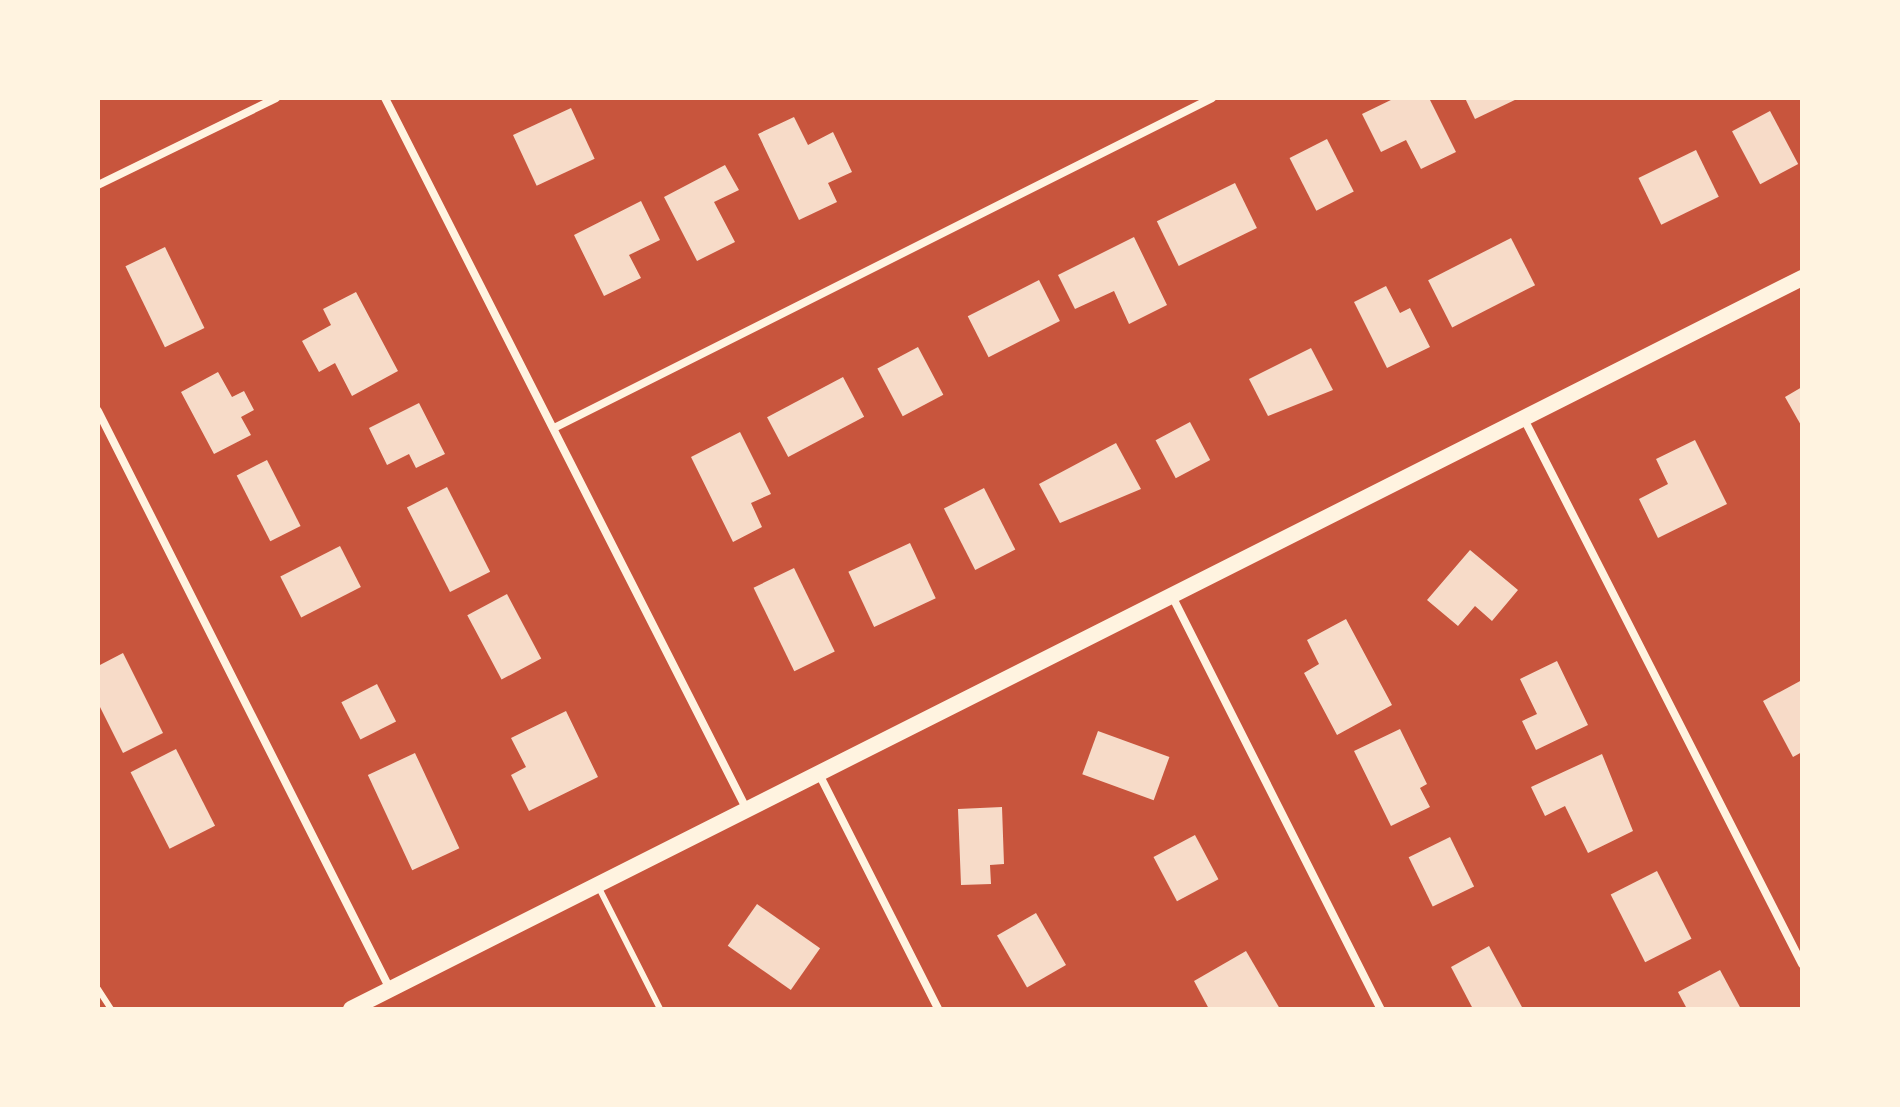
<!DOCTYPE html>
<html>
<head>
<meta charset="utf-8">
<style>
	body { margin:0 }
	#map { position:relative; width:1900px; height:1107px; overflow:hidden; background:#c8553d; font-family:"Exo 2",sans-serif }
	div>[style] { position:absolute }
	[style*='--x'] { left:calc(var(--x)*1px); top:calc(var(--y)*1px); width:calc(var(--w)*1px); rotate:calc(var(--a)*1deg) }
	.building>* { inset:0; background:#f7dbc8; transform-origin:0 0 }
	.service>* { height:6px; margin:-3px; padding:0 3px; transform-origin:3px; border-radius:3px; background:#fff3e0 }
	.minor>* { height:8px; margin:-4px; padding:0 4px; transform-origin:4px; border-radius:4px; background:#fff3e0 }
	.secondary>* { height:16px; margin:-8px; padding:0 8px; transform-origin:8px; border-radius:8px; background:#fff3e0 }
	span { translate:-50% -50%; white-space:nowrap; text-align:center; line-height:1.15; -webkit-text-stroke:6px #fff3e0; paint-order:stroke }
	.frame { position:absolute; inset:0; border:100px solid #fff3e0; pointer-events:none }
</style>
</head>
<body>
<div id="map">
	<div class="building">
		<i style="clip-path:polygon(1395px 98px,1429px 98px,1456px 152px,1421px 169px,1406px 140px,1381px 152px,1362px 114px)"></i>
		<i style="clip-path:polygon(1465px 98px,1519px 98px,1475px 119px)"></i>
		<i style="left:571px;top:108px;width:56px;height:64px;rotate:65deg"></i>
		<i style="left:1770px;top:111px;width:60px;height:43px;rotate:62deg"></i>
		<i style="clip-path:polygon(794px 117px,808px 145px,833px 132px,852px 172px,828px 183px,837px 202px,799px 220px,758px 134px)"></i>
		<i style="left:1327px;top:139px;width:59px;height:42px;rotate:63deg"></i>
		<i style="left:1696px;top:150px;width:52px;height:64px;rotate:64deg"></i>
		<i style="clip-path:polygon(725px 165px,739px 190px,714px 202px,735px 242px,697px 261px,664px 197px)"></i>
		<i style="left:1235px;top:183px;width:50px;height:87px;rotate:64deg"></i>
		<i style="clip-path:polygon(641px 201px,660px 240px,629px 255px,641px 278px,604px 296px,574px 235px)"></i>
		<i style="clip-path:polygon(1134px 237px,1167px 305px,1129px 324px,1114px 291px,1075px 309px,1058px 275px)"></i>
		<i style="left:1511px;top:238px;width:53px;height:93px;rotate:63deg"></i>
		<i style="left:165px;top:247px;width:90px;height:44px;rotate:64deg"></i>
		<i style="left:1039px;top:280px;width:46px;height:80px;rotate:63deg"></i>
		<i style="clip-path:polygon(1386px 286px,1400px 313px,1410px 308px,1430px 347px,1387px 368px,1354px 302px)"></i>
		<i style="clip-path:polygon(356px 292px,398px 371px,352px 396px,335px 363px,319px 372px,302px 341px,331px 325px,323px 309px)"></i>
		<i style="left:918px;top:347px;width:54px;height:46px;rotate:62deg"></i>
		<i style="clip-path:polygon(1311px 348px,1333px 390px,1268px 416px,1249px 379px)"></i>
		<i style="clip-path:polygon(218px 372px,232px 397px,244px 391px,254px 410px,241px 417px,251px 435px,214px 454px,181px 392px)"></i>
		<i style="left:843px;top:377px;width:45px;height:86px;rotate:62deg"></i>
		<i style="clip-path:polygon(1802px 387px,1802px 427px,1785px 397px)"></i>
		<i style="clip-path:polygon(419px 403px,445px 454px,416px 468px,409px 454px,387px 465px,369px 428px)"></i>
		<i style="left:1190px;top:422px;width:43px;height:39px;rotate:62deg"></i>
		<i style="clip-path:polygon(740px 432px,771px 494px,751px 503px,762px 527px,733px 542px,691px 457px)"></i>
		<i style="clip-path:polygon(1695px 440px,1727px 504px,1658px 538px,1639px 499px,1668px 484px,1656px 459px)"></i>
		<i style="clip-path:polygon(1116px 443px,1141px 489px,1060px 523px,1039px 484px)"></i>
		<i style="left:267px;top:460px;width:74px;height:34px;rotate:63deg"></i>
		<i style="left:447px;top:487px;width:95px;height:45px;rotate:63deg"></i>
		<i style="left:984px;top:488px;width:69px;height:45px;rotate:63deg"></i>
		<i style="left:910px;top:543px;width:61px;height:68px;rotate:65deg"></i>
		<i style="left:340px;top:546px;width:46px;height:67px;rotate:63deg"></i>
		<i style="clip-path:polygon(1470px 550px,1518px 590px,1492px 621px,1475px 606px,1458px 626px,1427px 600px)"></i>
		<i style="left:794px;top:568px;width:93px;height:45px;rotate:64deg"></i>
		<i style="left:507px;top:594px;width:73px;height:45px;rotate:62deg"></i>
		<i style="clip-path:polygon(1346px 619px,1392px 705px,1337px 735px,1304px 673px,1319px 664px,1307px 640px)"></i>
		<i style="clip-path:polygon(123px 653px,163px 733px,123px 753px,98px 703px,98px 666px)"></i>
		<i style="clip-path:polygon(1557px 661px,1588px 725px,1536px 750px,1522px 721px,1537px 714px,1520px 679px)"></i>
		<i style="clip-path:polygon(1802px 680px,1802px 752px,1793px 757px,1763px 701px)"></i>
		<i style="left:377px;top:684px;width:42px;height:40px;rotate:63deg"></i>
		<i style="clip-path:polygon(566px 711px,598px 777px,529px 811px,511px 775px,526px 767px,511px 738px)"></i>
		<i style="clip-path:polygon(1400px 729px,1427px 784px,1420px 788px,1430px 807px,1391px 826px,1354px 751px)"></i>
		<i style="left:1098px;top:731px;width:76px;height:46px;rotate:20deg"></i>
		<i style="left:176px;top:749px;width:86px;height:51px;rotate:63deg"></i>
		<i style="left:415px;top:753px;width:105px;height:52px;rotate:65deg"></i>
		<i style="clip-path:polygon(1602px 754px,1633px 831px,1588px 853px,1565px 806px,1545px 816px,1531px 787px)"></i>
		<i style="clip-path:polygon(1002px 807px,1004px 864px,990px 865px,991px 884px,961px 885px,958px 809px)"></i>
		<i style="left:1195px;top:835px;width:50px;height:47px;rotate:62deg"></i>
		<i style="left:1450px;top:837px;width:55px;height:46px;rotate:64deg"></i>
		<i style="left:1657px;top:871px;width:76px;height:52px;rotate:63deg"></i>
		<i style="left:757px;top:904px;width:77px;height:51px;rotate:35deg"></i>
		<i style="left:1036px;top:913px;width:60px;height:45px;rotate:60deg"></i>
		<i style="clip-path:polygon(1489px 946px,1523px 1009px,1473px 1009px,1451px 967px)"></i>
		<i style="clip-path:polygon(1246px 951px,1280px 1009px,1209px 1009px,1194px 981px)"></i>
		<i style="clip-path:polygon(1720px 970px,1741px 1009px,1687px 1009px,1678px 992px)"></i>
	</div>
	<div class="service">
		<i style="--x:599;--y:888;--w:136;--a:63.2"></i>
		<i style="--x:98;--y:989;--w:24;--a:57"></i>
	</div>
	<div class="minor">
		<i style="--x:385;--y:98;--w:799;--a:63.05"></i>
		<i style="--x:98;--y:185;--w:198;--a:-26"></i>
		<i style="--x:98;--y:411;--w:648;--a:63.2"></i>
		<i style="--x:1524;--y:419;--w:612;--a:62.97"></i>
		<i style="--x:554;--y:428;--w:736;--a:-26.63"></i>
		<i style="--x:1172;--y:596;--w:463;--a:63.2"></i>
		<i style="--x:819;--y:774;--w:263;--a:63.1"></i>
	</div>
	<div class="secondary">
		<i style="--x:351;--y:1009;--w:1625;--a:-26.74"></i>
	</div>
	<div class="frame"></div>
</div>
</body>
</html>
